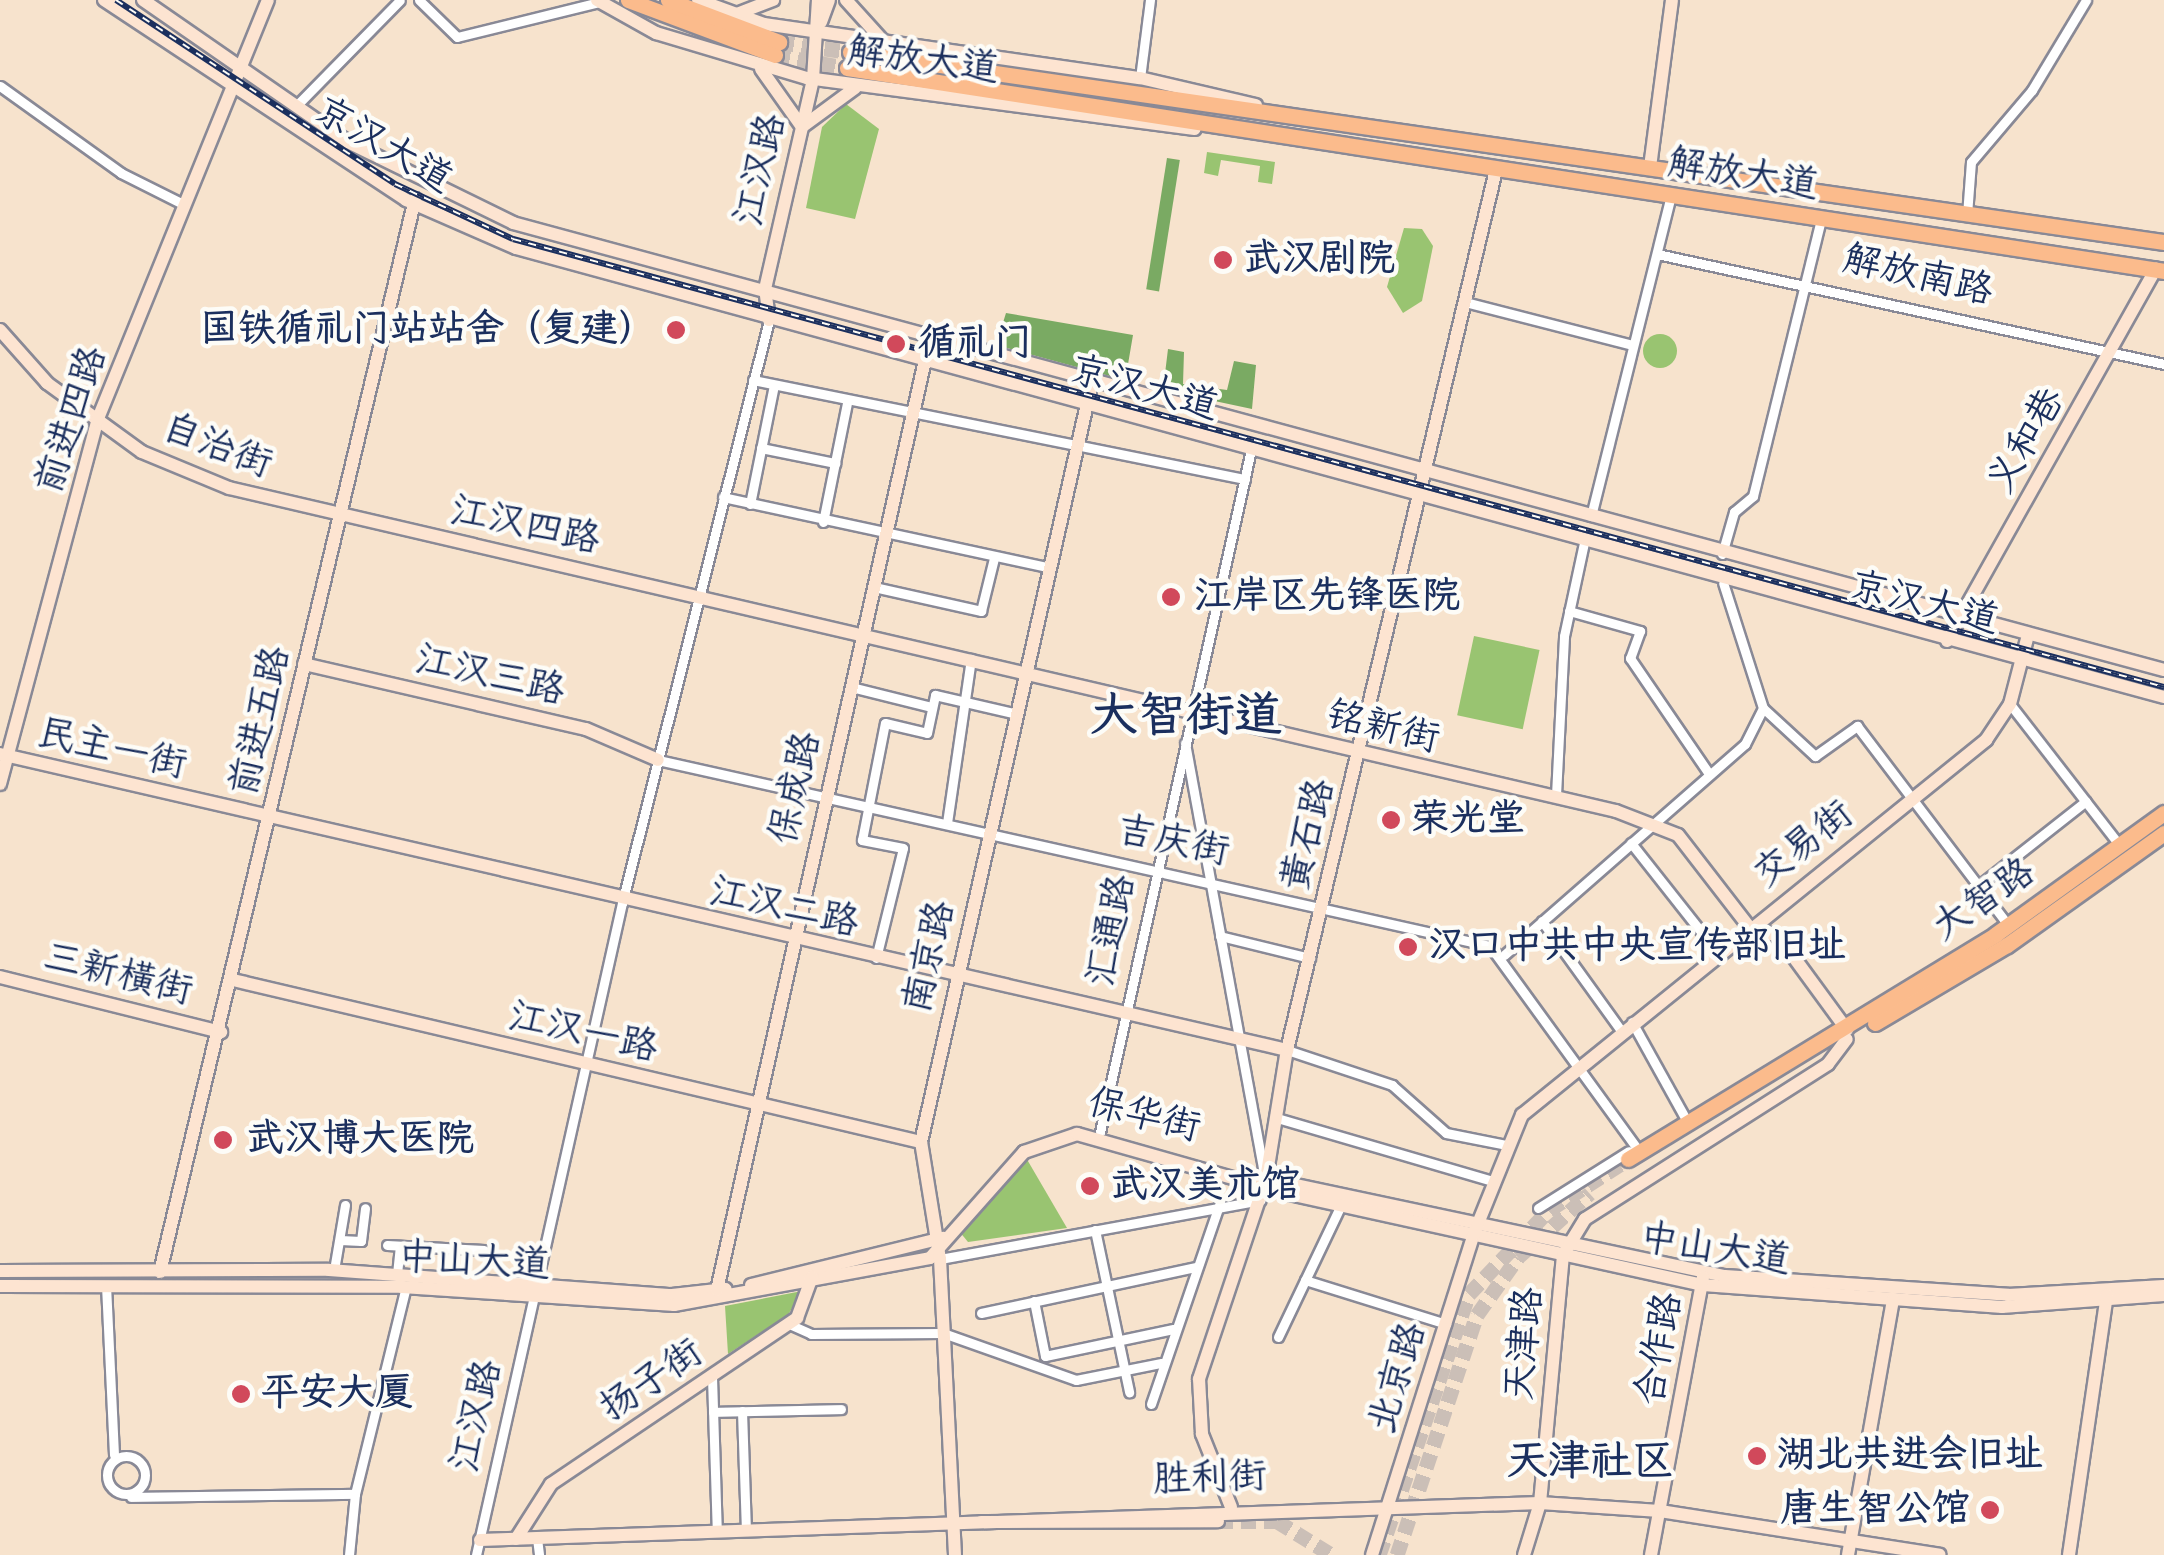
<!DOCTYPE html>
<html>
<head>
<meta charset="utf-8">
<style>
	body { margin:0 }
	#map { position:relative; width:2164px; height:1555px; overflow:hidden; background:#f7e3cd; font-family:Mynerve,"LXGW WenKai TC",sans-serif }
	div>[style] { position:absolute }
	[style*='--x'] { left:calc(var(--x)*1px); top:calc(var(--y)*1px); width:calc(var(--w)*1px); rotate:calc(var(--a)*1deg) }
	.green>* { inset:0; background:#99c471; transform-origin:0 0 }
	.round { border-radius:50% }
	.forest>* { inset:0; background:#7aaa63; transform-origin:0 0 }
	.primary-tunnel>* { height:15px; margin-top:-7.5px; transform-origin:0; background:repeating-linear-gradient(90deg,#cbbfb7 0 15px,transparent 0 23px) }
	.roads { filter:drop-shadow(2px 0 #898996) drop-shadow(-2px 0 #898996) drop-shadow(0 2px #898996) drop-shadow(0 -2px #898996) }
	.street>* { height:9px; margin:-4.5px; padding:0 4.5px; transform-origin:4.5px; border-radius:4.5px; background:#fff }
	.street>.ring { margin:-4.5px; padding:0; box-sizing:content-box; background:none; border:9px solid #fff; border-radius:50% }
	.secondary>* { height:12px; margin:-6px; padding:0 6px; transform-origin:6px; border-radius:6px; background:#fde4d1 }
	.primary>* { height:15px; margin:-7.5px; padding:0 7.5px; transform-origin:7.5px; border-radius:7.5px; background:#fbbb8c }
	.rail>* { height:6px; margin-top:-3px; transform-origin:0; background:repeating-linear-gradient(90deg,#fdfcf7 0 8px,#1b2f5e 0 16px); box-sizing:border-box; border-block:2px solid #1b2f5e }
	.dots>* { width:28px; height:28px; translate:-50% -50%; box-sizing:border-box; border:5px solid #fdfcf7; border-radius:50% }
	span { translate:-50% -50%; white-space:nowrap; text-align:center; line-height:1.15; -webkit-text-stroke:9px #fdfcf7; paint-order:stroke }
	.street-label { font-size:38px; color:#1b2f5e }
	.poi-label { font-size:38px; color:#1b2f5e; font-weight:700 }
	.left { translate:0 -50%; text-align:left }
	.right { translate:-100% -50%; text-align:right }
	.quarter-label { font-size:42px; color:#1b2f5e; font-weight:700 }
	.district-label { font-size:48px; color:#1b2f5e; font-weight:700 }
</style>
</head>
<body>
<div id="map">
	<div class="green">
		<i style="clip-path:polygon(846px 104px,879px 129px,855px 219px,806px 208px,822px 127px)"></i>
		<i style="clip-path:polygon(1207px 152px,1275px 162px,1272px 184px,1258px 182px,1260px 166px,1221px 160px,1218px 176px,1204px 173px)"></i>
		<i style="clip-path:polygon(1404px 228px,1422px 229px,1433px 246px,1422px 301px,1403px 313px,1387px 287px)"></i>
		<i class="round" style="left:1643px;top:334px;width:34px;height:34px"></i>
		<i style="left:1474px;top:636px;width:67px;height:81px;rotate:12deg"></i>
		<i style="clip-path:polygon(1025px 1156px,1067px 1228px,968px 1242px,959px 1231px)"></i>
		<i style="clip-path:polygon(802px 1291px,788px 1315px,728px 1354px,725px 1306px)"></i>
	</div>
	<div class="forest">
		<i style="left:1167px;top:158px;width:13px;height:133px;rotate:9deg"></i>
		<i style="clip-path:polygon(1006px 313px,1133px 335px,1127px 370px,1120px 367px,1117px 378px,996px 345px)"></i>
		<i style="clip-path:polygon(1168px 349px,1184px 352px,1183px 384px,1227px 390px,1234px 361px,1256px 365px,1252px 409px,1163px 390px)"></i>
	</div>
	<div class="primary-tunnel">
		<i style="--x:779;--y:42;--w:72;--a:8"></i>
		<i style="--x:775;--y:55;--w:73;--a:10.2"></i>
		<i style="--x:1218;--y:1521;--w:59;--a:0"></i>
		<i style="--x:1277;--y:1521;--w:65;--a:31.7"></i>
		<i style="--x:1379;--y:1555;--w:276;--a:-71"></i>
		<i style="--x:1469;--y:1294;--w:116;--a:-46.4"></i>
		<i style="--x:1549;--y:1210;--w:94;--a:-32.8"></i>
		<i style="--x:1397;--y:1555;--w:253;--a:-71.6"></i>
		<i style="--x:1477;--y:1315;--w:71;--a:-54.7"></i>
		<i style="--x:1518;--y:1257;--w:96;--a:-41.6"></i>
	</div>
	<div class="roads">
		<div class="street">
			<i style="--x:419;--y:0;--w:53;--a:44.2"></i>
			<i style="--x:457;--y:37;--w:146;--a:-13.8"></i>
			<i style="--x:1140;--y:78;--w:79;--a:-82.7"></i>
			<i style="--x:0;--y:86;--w:149;--a:35.7"></i>
			<i style="--x:121;--y:173;--w:69;--a:26.6"></i>
			<i style="--x:296;--y:106;--w:148;--a:-45.5"></i>
			<i style="--x:1967;--y:215;--w:53;--a:-85.7"></i>
			<i style="--x:1971;--y:162;--w:94;--a:-49.7"></i>
			<i style="--x:2032;--y:90;--w:105;--a:-59"></i>
			<i style="--x:1657;--y:254;--w:519;--a:12.24"></i>
			<i style="--x:1465;--y:302;--w:172;--a:14.4"></i>
			<i style="--x:753;--y:380;--w:502;--a:11.38"></i>
			<i style="--x:761;--y:448;--w:76;--a:11.5"></i>
			<i style="--x:723;--y:497;--w:331;--a:12.2"></i>
			<i style="--x:750;--y:504;--w:121;--a:-78.6"></i>
			<i style="--x:1591;--y:516;--w:330;--a:-76"></i>
			<i style="--x:823;--y:522;--w:121;--a:-78.6"></i>
			<i style="--x:1722;--y:554;--w:44;--a:-74.1"></i>
			<i style="--x:1734;--y:512;--w:25;--a:-40"></i>
			<i style="--x:1753;--y:496;--w:284;--a:-76.2"></i>
			<i style="--x:874;--y:587;--w:110;--a:12.6"></i>
			<i style="--x:981;--y:611;--w:55;--a:-76.2"></i>
			<i style="--x:1569;--y:611;--w:74;--a:15.7"></i>
			<i style="--x:1640;--y:631;--w:29;--a:110"></i>
			<i style="--x:1630;--y:658;--w:140;--a:55.7"></i>
			<i style="--x:851;--y:687;--w:83;--a:13.9"></i>
			<i style="--x:2010;--y:704;--w:180;--a:52.2"></i>
			<i style="--x:1763;--y:708;--w:71;--a:42.7"></i>
			<i style="--x:1815;--y:756;--w:52;--a:-35.5"></i>
			<i style="--x:1857;--y:726;--w:250;--a:52.8"></i>
			<i style="--x:1185;--y:743;--w:436;--a:79.6"></i>
			<i style="--x:658;--y:760;--w:853;--a:12.6"></i>
			<i style="--x:1490;--y:946;--w:248;--a:54"></i>
			<i style="--x:1556;--y:795;--w:159;--a:-87.1"></i>
			<i style="--x:1564;--y:636;--w:95;--a:-77.9"></i>
			<i style="--x:947;--y:823;--w:166;--a:-81.7"></i>
			<i style="--x:1631;--y:843;--w:139;--a:51.7"></i>
			<i style="--x:1978;--y:886;--w:137;--a:-38.2"></i>
			<i style="--x:1542;--y:921;--w:133;--a:54.2"></i>
			<i style="--x:1220;--y:936;--w:93;--a:13.7"></i>
			<i style="--x:1504;--y:955;--w:320;--a:-41.2"></i>
			<i style="--x:1745;--y:744;--w:40;--a:-63.4"></i>
			<i style="--x:1763;--y:708;--w:131;--a:-107.7"></i>
			<i style="--x:876;--y:958;--w:113;--a:-76.2"></i>
			<i style="--x:903;--y:848;--w:42;--a:-169"></i>
			<i style="--x:862;--y:840;--w:119;--a:-78.9"></i>
			<i style="--x:885;--y:723;--w:43;--a:13.4"></i>
			<i style="--x:927;--y:733;--w:39;--a:-78"></i>
			<i style="--x:935;--y:695;--w:80;--a:13"></i>
			<i style="--x:1632;--y:1022;--w:115;--a:61"></i>
			<i style="--x:1287;--y:1050;--w:111;--a:18.4"></i>
			<i style="--x:1392;--y:1085;--w:72;--a:41.6"></i>
			<i style="--x:1446;--y:1133;--w:61;--a:11.3"></i>
			<i style="--x:1277;--y:1118;--w:225;--a:16.3"></i>
			<i style="--x:1100;--y:1132;--w:699;--a:-77.52"></i>
			<i style="--x:1538;--y:1208;--w:107;--a:-32.1"></i>
			<i style="--x:1095;--y:1230;--w:166;--a:78.1"></i>
			<i style="--x:340;--y:1240;--w:21;--a:3"></i>
			<i style="--x:361;--y:1241;--w:33;--a:-83"></i>
			<i style="--x:387;--y:1245;--w:97;--a:3"></i>
			<i style="--x:940;--y:1259;--w:326;--a:-10.4"></i>
			<i style="--x:334;--y:1270;--w:66;--a:-80.4"></i>
			<i style="--x:397;--y:1274;--w:28;--a:-84"></i>
			<i style="--x:1305;--y:1280;--w:148;--a:17.3"></i>
			<i style="--x:106;--y:1285;--w:170;--a:87.3"></i>
			<i style="--x:1034;--y:1301;--w:56;--a:78.7"></i>
			<i style="--x:1045;--y:1356;--w:131;--a:-11.9"></i>
			<i style="--x:981;--y:1313;--w:220;--a:-12.1"></i>
			<i style="--x:789;--y:1324;--w:24;--a:24"></i>
			<i style="--x:811;--y:1334;--w:132;--a:-0.4"></i>
			<i style="--x:943;--y:1333;--w:141;--a:19.5"></i>
			<i style="--x:1076;--y:1380;--w:87;--a:-11.3"></i>
			<i style="--x:1278;--y:1337;--w:146;--a:-64.5"></i>
			<i style="--x:712;--y:1377;--w:155;--a:88.2"></i>
			<i style="--x:1151;--y:1404;--w:213;--a:-71.1"></i>
			<i style="--x:742;--y:1411;--w:119;--a:88.1"></i>
			<i style="--x:713;--y:1412;--w:128;--a:-1.3"></i>
			<i class="ring" style="left:107px;top:1456px;width:29px;height:29px"></i>
			<i style="--x:131;--y:1497;--w:224;--a:-0.8"></i>
			<i style="--x:537;--y:1538;--w:17;--a:83"></i>
			<i style="--x:349;--y:1555;--w:61;--a:-84.4"></i>
			<i style="--x:355;--y:1494;--w:213;--a:-76.2"></i>
			<i style="--x:476;--y:1555;--w:668;--a:-77.38"></i>
			<i style="--x:622;--y:903;--w:601;--a:-75.85"></i>
		</div>
		<div class="secondary">
			<i style="--x:104;--y:0;--w:362;--a:33.5"></i>
			<i style="--x:406;--y:200;--w:120;--a:23.6"></i>
			<i style="--x:516;--y:248;--w:1708;--a:15.24"></i>
			<i style="--x:143;--y:0;--w:249;--a:34.7"></i>
			<i style="--x:348;--y:142;--w:184;--a:26.1"></i>
			<i style="--x:513;--y:223;--w:1710;--a:15.15"></i>
			<i style="--x:597;--y:0;--w:68;--a:29.2"></i>
			<i style="--x:656;--y:33;--w:158;--a:16.6"></i>
			<i style="--x:807;--y:78;--w:391;--a:7.5"></i>
			<i style="--x:698;--y:0;--w:70;--a:20"></i>
			<i style="--x:764;--y:24;--w:380;--a:8.2"></i>
			<i style="--x:1140;--y:78;--w:119;--a:13.1"></i>
			<i style="--x:846;--y:0;--w:55;--a:47.9"></i>
			<i style="--x:734;--y:15;--w:42;--a:-21"></i>
			<i style="--x:821;--y:22;--w:23;--a:-70"></i>
			<i style="--x:761;--y:69;--w:71;--a:54.7"></i>
			<i style="--x:802;--y:127;--w:66;--a:-36.3"></i>
			<i style="--x:1650;--y:167;--w:168;--a:-82.5"></i>
			<i style="--x:769;--y:320;--w:31;--a:-97"></i>
			<i style="--x:765;--y:289;--w:215;--a:-77.1"></i>
			<i style="--x:813;--y:79;--w:79;--a:-86.4"></i>
			<i style="--x:0;--y:330;--w:71;--a:48.4"></i>
			<i style="--x:47;--y:383;--w:117;--a:36"></i>
			<i style="--x:142;--y:452;--w:94;--a:22.5"></i>
			<i style="--x:229;--y:488;--w:1424;--a:13.11"></i>
			<i style="--x:1616;--y:811;--w:66;--a:21.2"></i>
			<i style="--x:1678;--y:835;--w:116;--a:52.3"></i>
			<i style="--x:1749;--y:927;--w:32;--a:18"></i>
			<i style="--x:1779;--y:937;--w:115;--a:53.8"></i>
			<i style="--x:1947;--y:641;--w:427;--a:-60.7"></i>
			<i style="--x:304;--y:664;--w:289;--a:13"></i>
			<i style="--x:586;--y:729;--w:78;--a:23.3"></i>
			<i style="--x:0;--y:754;--w:1321;--a:12.95"></i>
			<i style="--x:0;--y:784;--w:376;--a:-75"></i>
			<i style="--x:97;--y:421;--w:454;--a:-67.9"></i>
			<i style="--x:0;--y:977;--w:228;--a:14"></i>
			<i style="--x:233;--y:980;--w:707;--a:13.25"></i>
			<i style="--x:1254;--y:1176;--w:481;--a:12"></i>
			<i style="--x:1725;--y:1276;--w:284;--a:3.8"></i>
			<i style="--x:2008;--y:1295;--w:156;--a:-3.3"></i>
			<i style="--x:0;--y:1271;--w:329;--a:-0.2"></i>
			<i style="--x:329;--y:1270;--w:344;--a:4.2"></i>
			<i style="--x:672;--y:1295;--w:54;--a:-6.3"></i>
			<i style="--x:160;--y:1272;--w:1103;--a:-76.63"></i>
			<i style="--x:751;--y:1285;--w:198;--a:-13.8"></i>
			<i style="--x:0;--y:1286;--w:402;--a:0.1"></i>
			<i style="--x:402;--y:1287;--w:273;--a:3.8"></i>
			<i style="--x:674;--y:1305;--w:260;--a:-10.4"></i>
			<i style="--x:930;--y:1258;--w:142;--a:-48.4"></i>
			<i style="--x:1024;--y:1152;--w:56;--a:-18.8"></i>
			<i style="--x:1077;--y:1134;--w:220;--a:15.8"></i>
			<i style="--x:1289;--y:1194;--w:424;--a:12.4"></i>
			<i style="--x:1703;--y:1285;--w:300;--a:4.2"></i>
			<i style="--x:2002;--y:1307;--w:162;--a:-4.2"></i>
			<i style="--x:717;--y:1290;--w:953;--a:-77.39"></i>
			<i style="--x:1231;--y:1507;--w:79;--a:-111.7"></i>
			<i style="--x:1202;--y:1434;--w:55;--a:-93.1"></i>
			<i style="--x:1199;--y:1379;--w:211;--a:-71.5"></i>
			<i style="--x:1266;--y:1179;--w:131;--a:-80.8"></i>
			<i style="--x:1287;--y:1050;--w:904;--a:-76.64"></i>
			<i style="--x:981;--y:1522;--w:237;--a:-0.2"></i>
			<i style="--x:516;--y:1539;--w:65;--a:-57.5"></i>
			<i style="--x:551;--y:1484;--w:297;--a:-34"></i>
			<i style="--x:797;--y:1318;--w:44;--a:-69.9"></i>
			<i style="--x:480;--y:1540;--w:1061;--a:-2"></i>
			<i style="--x:1540;--y:1503;--w:120;--a:3.8"></i>
			<i style="--x:1660;--y:1511;--w:283;--a:8.9"></i>
			<i style="--x:955;--y:1555;--w:296;--a:-92.9"></i>
			<i style="--x:940;--y:1259;--w:119;--a:-99.2"></i>
			<i style="--x:921;--y:1142;--w:779;--a:-77.32"></i>
			<i style="--x:1372;--y:1555;--w:335;--a:-72.4"></i>
			<i style="--x:1473;--y:1236;--w:131;--a:-68"></i>
			<i style="--x:1522;--y:1115;--w:597;--a:-38.94"></i>
			<i style="--x:1986;--y:740;--w:43;--a:-56.3"></i>
			<i style="--x:2010;--y:704;--w:71;--a:-75.4"></i>
			<i style="--x:1524;--y:1555;--w:54;--a:-72.9"></i>
			<i style="--x:1540;--y:1503;--w:249;--a:-84.7"></i>
			<i style="--x:1563;--y:1255;--w:42;--a:-58.6"></i>
			<i style="--x:1585;--y:1219;--w:288;--a:-32.5"></i>
			<i style="--x:1828;--y:1064;--w:31;--a:-53"></i>
			<i style="--x:1651;--y:1555;--w:283;--a:-79.4"></i>
			<i style="--x:1848;--y:1555;--w:260;--a:-80"></i>
			<i style="--x:2069;--y:1555;--w:263;--a:-81.7"></i>
		</div>
		<div class="primary">
			<i style="--x:628;--y:0;--w:157;--a:20.5"></i>
			<i style="--x:668;--y:0;--w:119;--a:20.7"></i>
			<i style="--x:850;--y:52;--w:1328;--a:8.23"></i>
			<i style="--x:847;--y:68;--w:1333;--a:8.76"></i>
			<i style="--x:1875;--y:1023;--w:153;--a:-30.6"></i>
			<i style="--x:2007;--y:945;--w:193;--a:-35.5"></i>
			<i style="--x:1628;--y:1159;--w:431;--a:-31.4"></i>
			<i style="--x:1996;--y:934;--w:207;--a:-35.8"></i>
		</div>
	</div>
	<div class="rail">
		<i style="--x:116;--y:0;--w:334;--a:33.4"></i>
		<i style="--x:395;--y:184;--w:130;--a:25"></i>
		<i style="--x:513;--y:239;--w:1711;--a:15.18"></i>
	</div>
	<div class="dots">
		<i style="left:1223px;top:260px;background:#d1495b"></i>
		<i style="left:676px;top:330px;background:#d1495b"></i>
		<i style="left:896px;top:344px;background:#d1495b"></i>
		<i style="left:1171px;top:597px;background:#d1495b"></i>
		<i style="left:1391px;top:820px;background:#d1495b"></i>
		<i style="left:1408px;top:947px;background:#d1495b"></i>
		<i style="left:223px;top:1140px;background:#d1495b"></i>
		<i style="left:1090px;top:1186px;background:#d1495b"></i>
		<i style="left:241px;top:1394px;background:#d1495b"></i>
		<i style="left:1757px;top:1456px;background:#d1495b"></i>
		<i style="left:1990px;top:1510px;background:#d1495b"></i>
	</div>
	<div class="street-label">
		<span style="left:923px;top:61px;rotate:7deg">解放大道</span>
		<span style="left:383px;top:146px;rotate:30deg">京汉大道</span>
		<span style="left:761px;top:170px;rotate:-77deg">江汉路</span>
		<span style="left:1743px;top:175px;rotate:9deg">解放大道</span>
		<span style="left:1918px;top:276px;rotate:13deg">解放南路</span>
		<span style="left:1144px;top:389px;rotate:15deg">京汉大道</span>
		<span style="left:72px;top:420px;rotate:-72deg">前进四路</span>
		<span style="left:2027px;top:441px;rotate:-60deg">义和巷</span>
		<span style="left:217px;top:447px;rotate:21deg">自治街</span>
		<span style="left:525px;top:526px;rotate:12deg">江汉四路</span>
		<span style="left:1924px;top:604px;rotate:14deg">京汉大道</span>
		<span style="left:490px;top:676px;rotate:13deg">江汉三路</span>
		<span style="left:261px;top:721px;rotate:-77deg">前进五路</span>
		<span style="left:1383px;top:728px;rotate:13deg">铭新街</span>
		<span style="left:112px;top:750px;rotate:13deg">民主一街</span>
		<span style="left:796px;top:788px;rotate:-77deg">保成路</span>
		<span style="left:1309px;top:835px;rotate:-76deg">黄石路</span>
		<span style="left:1173px;top:842px;rotate:12deg">吉庆街</span>
		<span style="left:1804px;top:845px;rotate:-38deg">交易街</span>
		<span style="left:1984px;top:900px;rotate:-34deg">大智路</span>
		<span style="left:784px;top:908px;rotate:13deg">江汉二路</span>
		<span style="left:1112px;top:931px;rotate:-79deg">汇通路</span>
		<span style="left:930px;top:957px;rotate:-77deg">南京路</span>
		<span style="left:118px;top:975px;rotate:14deg">三新横街</span>
		<span style="left:583px;top:1033px;rotate:13deg">江汉一路</span>
		<span style="left:1144px;top:1116px;rotate:14deg">保华街</span>
		<span style="left:1715px;top:1250px;rotate:9deg">中山大道</span>
		<span style="left:474px;top:1262px;rotate:3deg">中山大道</span>
		<span style="left:1525px;top:1344px;rotate:-85deg">天津路</span>
		<span style="left:1660px;top:1349px;rotate:-80deg">合作路</span>
		<span style="left:1398px;top:1378px;rotate:-73deg">北京路</span>
		<span style="left:652px;top:1381px;rotate:-34deg">扬子街</span>
		<span style="left:477px;top:1416px;rotate:-77deg">江汉路</span>
		<span style="left:1210px;top:1479px;rotate:-2deg">胜利街</span>
	</div>
	<div class="poi-label">
		<span class="left" style="left:1243px;top:260px">武汉剧院</span>
		<span class="right" style="left:656px;top:330px">国铁循礼门站站舍（复建）</span>
		<span class="left" style="left:918px;top:344px">循礼门</span>
		<span class="left" style="left:1194px;top:597px">江岸区先锋医院</span>
		<span class="left" style="left:1411px;top:820px">荣光堂</span>
		<span class="left" style="left:1428px;top:947px">汉口中共中央宣传部旧址</span>
		<span class="left" style="left:246px;top:1140px">武汉博大医院</span>
		<span class="left" style="left:1110px;top:1186px">武汉美术馆</span>
		<span class="left" style="left:261px;top:1394px">平安大厦</span>
		<span class="left" style="left:1777px;top:1456px">湖北共进会旧址</span>
		<span class="right" style="left:1970px;top:1510px">唐生智公馆</span>
	</div>
	<div class="quarter-label">
		<span style="left:1590px;top:1463px">天津社区</span>
	</div>
	<div class="district-label">
		<span style="left:1186px;top:717px">大智街道</span>
	</div>
</div>
</body>
</html>
